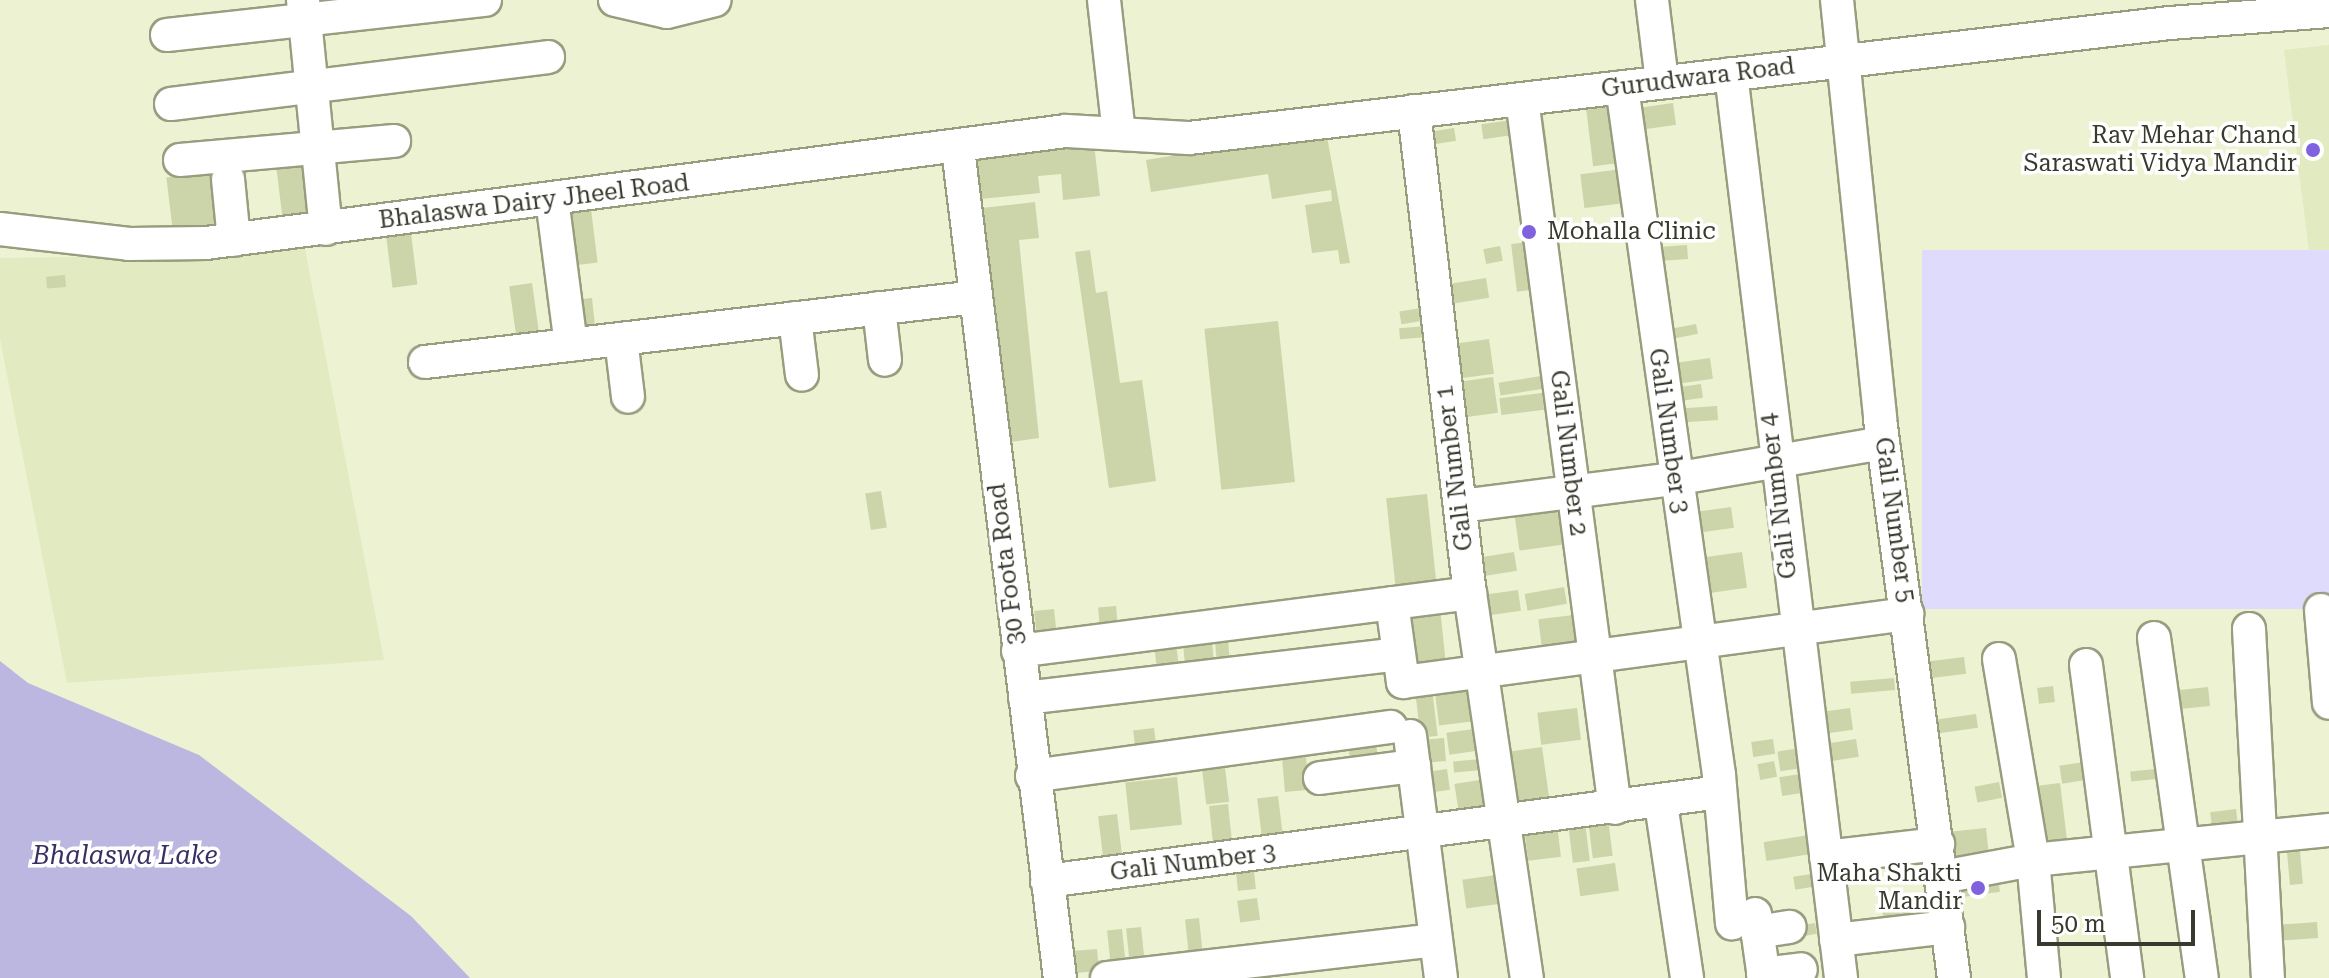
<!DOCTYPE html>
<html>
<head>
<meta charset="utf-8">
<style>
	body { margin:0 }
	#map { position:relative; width:2329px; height:978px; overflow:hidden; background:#ecf2d2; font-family:"Roboto Serif",serif }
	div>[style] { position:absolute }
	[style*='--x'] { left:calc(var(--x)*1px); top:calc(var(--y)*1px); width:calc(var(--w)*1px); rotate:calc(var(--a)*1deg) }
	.built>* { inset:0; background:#e2eac2 }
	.green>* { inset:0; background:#dfdbfd; transform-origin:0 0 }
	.water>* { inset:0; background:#bcb7e1 }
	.building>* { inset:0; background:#ccd4a9; transform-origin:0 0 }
	.roads { filter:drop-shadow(2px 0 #989d7f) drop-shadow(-2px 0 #989d7f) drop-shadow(0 2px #989d7f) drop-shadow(0 -2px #989d7f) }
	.minor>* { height:32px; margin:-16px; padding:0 16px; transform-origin:16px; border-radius:16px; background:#fff }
	.dots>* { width:22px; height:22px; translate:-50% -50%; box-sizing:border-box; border:4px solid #fff; border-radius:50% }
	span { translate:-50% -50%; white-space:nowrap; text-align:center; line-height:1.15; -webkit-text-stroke:7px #fff; paint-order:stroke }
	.street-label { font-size:24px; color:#373a2d }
	.poi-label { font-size:24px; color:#373a2d }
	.right { translate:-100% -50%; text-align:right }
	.left { translate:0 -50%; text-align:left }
	.water-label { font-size:26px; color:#3a2f63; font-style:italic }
	.scale { position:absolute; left:2037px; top:910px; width:158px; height:36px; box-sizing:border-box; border:4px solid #373a2d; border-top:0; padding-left:10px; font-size:24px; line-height:28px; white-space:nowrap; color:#373a2d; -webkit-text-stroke:6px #fff; paint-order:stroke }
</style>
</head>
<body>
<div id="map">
	<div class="built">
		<i style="clip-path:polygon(2329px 45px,2329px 250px,2309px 252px,2284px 50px)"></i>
		<i style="clip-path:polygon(304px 244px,384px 660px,67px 683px,0 339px,0 258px,145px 256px)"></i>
	</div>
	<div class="green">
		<i style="left:2329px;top:250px;width:359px;height:407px;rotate:90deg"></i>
	</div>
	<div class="water">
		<i style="clip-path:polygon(0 661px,28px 683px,199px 755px,411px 916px,470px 978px,0 978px)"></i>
	</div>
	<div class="building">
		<i style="left:1673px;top:103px;width:22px;height:37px;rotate:82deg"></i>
		<i style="left:1616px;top:106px;width:57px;height:30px;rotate:83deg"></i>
		<i style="left:1543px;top:116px;width:36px;height:13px;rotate:82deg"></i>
		<i style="left:1512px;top:120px;width:15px;height:31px;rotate:82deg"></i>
		<i style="left:1454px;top:128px;width:13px;height:28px;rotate:81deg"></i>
		<i style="clip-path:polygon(1326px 131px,1350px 263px,1340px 264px,1338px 250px,1312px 253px,1305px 205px,1332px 201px,1331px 190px,1272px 199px,1268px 174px,1151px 192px,1146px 160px)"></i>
		<i style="clip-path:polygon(1094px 144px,1100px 196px,1063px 200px,1061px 174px,1038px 176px,1040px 193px,981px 199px,982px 208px,1035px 202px,1039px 238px,1019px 240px,1039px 438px,1003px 443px,969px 158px)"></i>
		<i style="left:306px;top:163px;width:60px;height:30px;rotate:83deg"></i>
		<i style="left:1623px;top:169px;width:34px;height:43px;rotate:83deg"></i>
		<i style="left:212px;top:172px;width:59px;height:46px;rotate:83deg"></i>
		<i style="left:591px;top:209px;width:54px;height:30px;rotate:83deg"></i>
		<i style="left:411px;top:233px;width:52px;height:25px;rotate:83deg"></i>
		<i style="left:1528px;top:242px;width:48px;height:17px;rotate:83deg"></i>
		<i style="left:1687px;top:245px;width:14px;height:40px;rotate:86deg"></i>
		<i style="left:1500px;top:246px;width:15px;height:17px;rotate:79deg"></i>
		<i style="clip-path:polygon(1090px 250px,1096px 293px,1107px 291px,1120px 383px,1142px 380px,1156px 481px,1109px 488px,1075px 252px)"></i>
		<i style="left:65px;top:275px;width:12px;height:19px;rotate:85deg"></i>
		<i style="left:1486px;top:278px;width:20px;height:44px;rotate:81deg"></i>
		<i style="left:532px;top:283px;width:53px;height:23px;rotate:82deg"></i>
		<i style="left:592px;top:298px;width:28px;height:19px;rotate:84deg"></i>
		<i style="left:1427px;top:307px;width:13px;height:28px;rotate:81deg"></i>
		<i style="left:1278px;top:321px;width:162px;height:74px;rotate:84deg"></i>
		<i style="left:1696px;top:324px;width:10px;height:37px;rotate:79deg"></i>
		<i style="left:1426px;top:326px;width:11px;height:27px;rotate:85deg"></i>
		<i style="left:1489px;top:339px;width:35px;height:44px;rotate:82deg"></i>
		<i style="left:1710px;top:358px;width:21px;height:39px;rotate:82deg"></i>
		<i style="left:1541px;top:376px;width:13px;height:43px;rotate:81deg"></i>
		<i style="left:1493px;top:377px;width:36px;height:41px;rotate:82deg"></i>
		<i style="left:1701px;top:384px;width:14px;height:37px;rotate:82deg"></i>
		<i style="left:1542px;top:393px;width:17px;height:43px;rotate:83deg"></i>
		<i style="left:1717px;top:406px;width:14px;height:41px;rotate:86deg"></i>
		<i style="left:881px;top:491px;width:37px;height:16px;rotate:81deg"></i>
		<i style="left:1427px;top:494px;width:92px;height:41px;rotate:84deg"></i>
		<i style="left:1731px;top:507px;width:21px;height:40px;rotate:82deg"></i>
		<i style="left:1557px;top:508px;width:37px;height:43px;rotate:82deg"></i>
		<i style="left:1514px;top:552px;width:19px;height:44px;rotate:81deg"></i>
		<i style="left:1742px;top:552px;width:36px;height:45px;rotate:82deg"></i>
		<i style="left:1564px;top:587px;width:17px;height:40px;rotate:80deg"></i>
		<i style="left:1518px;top:590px;width:21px;height:43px;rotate:82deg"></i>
		<i style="left:1116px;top:606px;width:25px;height:18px;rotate:85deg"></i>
		<i style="left:1440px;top:608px;width:55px;height:42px;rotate:84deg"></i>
		<i style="left:1054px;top:609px;width:28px;height:20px;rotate:84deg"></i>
		<i style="left:1582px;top:614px;width:39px;height:44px;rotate:83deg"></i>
		<i style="left:1227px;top:629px;width:33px;height:13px;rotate:85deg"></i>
		<i style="left:1211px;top:630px;width:35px;height:29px;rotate:85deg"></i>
		<i style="left:1175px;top:635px;width:34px;height:22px;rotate:83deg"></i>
		<i style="left:1964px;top:657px;width:17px;height:43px;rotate:83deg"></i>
		<i style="left:1894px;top:678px;width:12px;height:44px;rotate:85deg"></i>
		<i style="left:1473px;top:682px;width:39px;height:39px;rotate:83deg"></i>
		<i style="left:2053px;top:686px;width:16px;height:16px;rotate:83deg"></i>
		<i style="left:2208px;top:687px;width:19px;height:33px;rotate:84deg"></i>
		<i style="left:1432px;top:689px;width:47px;height:17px;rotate:83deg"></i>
		<i style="left:1577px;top:708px;width:32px;height:40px;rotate:83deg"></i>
		<i style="left:1850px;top:708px;width:22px;height:40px;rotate:82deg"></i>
		<i style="left:1976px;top:714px;width:14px;height:43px;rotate:82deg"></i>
		<i style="left:1154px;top:728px;width:24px;height:21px;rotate:83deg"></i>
		<i style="left:1481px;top:728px;width:22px;height:35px;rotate:82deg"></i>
		<i style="left:1375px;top:732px;width:37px;height:28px;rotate:84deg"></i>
		<i style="left:1444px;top:738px;width:23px;height:26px;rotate:85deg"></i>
		<i style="left:1773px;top:739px;width:15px;height:22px;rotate:82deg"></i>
		<i style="left:1856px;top:739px;width:18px;height:43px;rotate:81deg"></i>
		<i style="left:1542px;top:747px;width:61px;height:39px;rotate:82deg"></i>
		<i style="left:1800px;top:748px;width:20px;height:23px;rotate:81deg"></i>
		<i style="left:1306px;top:757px;width:33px;height:24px;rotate:85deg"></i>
		<i style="left:1481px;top:759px;width:11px;height:28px;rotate:85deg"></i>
		<i style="left:1774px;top:761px;width:16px;height:17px;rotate:79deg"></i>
		<i style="left:2090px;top:761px;width:18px;height:31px;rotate:81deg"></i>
		<i style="left:1225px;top:768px;width:34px;height:23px;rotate:83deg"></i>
		<i style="left:1447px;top:769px;width:21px;height:28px;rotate:82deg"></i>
		<i style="left:2155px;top:769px;width:10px;height:25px;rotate:84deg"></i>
		<i style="left:1800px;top:774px;width:19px;height:21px;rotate:81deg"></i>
		<i style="left:1177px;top:777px;width:48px;height:52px;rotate:84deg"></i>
		<i style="left:1486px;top:779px;width:33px;height:32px;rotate:81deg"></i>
		<i style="left:1999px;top:782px;width:16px;height:25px;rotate:79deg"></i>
		<i style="left:2060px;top:783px;width:59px;height:30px;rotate:83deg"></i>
		<i style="left:1278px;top:796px;width:52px;height:21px;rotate:83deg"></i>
		<i style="left:1228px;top:804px;width:53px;height:19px;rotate:84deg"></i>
		<i style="left:2236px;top:809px;width:17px;height:26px;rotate:83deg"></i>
		<i style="left:1117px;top:814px;width:43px;height:19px;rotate:83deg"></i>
		<i style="left:1608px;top:818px;width:38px;height:20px;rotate:83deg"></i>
		<i style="left:1585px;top:822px;width:39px;height:17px;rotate:83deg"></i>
		<i style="left:1557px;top:825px;width:32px;height:33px;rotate:83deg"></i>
		<i style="left:1986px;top:828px;width:27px;height:44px;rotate:84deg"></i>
		<i style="left:1809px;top:835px;width:19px;height:46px;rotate:81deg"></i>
		<i style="left:2300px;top:851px;width:33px;height:13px;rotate:85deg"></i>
		<i style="left:1615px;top:863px;width:28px;height:39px;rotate:82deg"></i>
		<i style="left:1254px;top:871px;width:18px;height:18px;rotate:84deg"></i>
		<i style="left:1811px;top:874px;width:13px;height:18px;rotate:81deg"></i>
		<i style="left:1496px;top:875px;width:29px;height:34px;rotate:82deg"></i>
		<i style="left:1998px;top:878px;width:14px;height:43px;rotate:82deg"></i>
		<i style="left:1257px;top:898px;width:22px;height:20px;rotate:82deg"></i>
		<i style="left:1921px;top:900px;width:13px;height:40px;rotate:81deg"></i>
		<i style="left:1199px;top:918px;width:41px;height:14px;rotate:84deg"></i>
		<i style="left:2317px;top:922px;width:16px;height:35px;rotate:86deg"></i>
		<i style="left:1815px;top:923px;width:11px;height:23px;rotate:80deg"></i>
		<i style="left:1141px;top:927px;width:40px;height:15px;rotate:84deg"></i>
		<i style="left:1122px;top:929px;width:45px;height:15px;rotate:84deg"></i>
		<i style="left:1097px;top:949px;width:22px;height:24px;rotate:85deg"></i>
	</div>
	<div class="roads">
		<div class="minor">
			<i style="--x:303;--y:0;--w:230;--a:84.3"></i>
			<i style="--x:615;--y:0;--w:53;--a:13"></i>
			<i style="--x:667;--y:12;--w:49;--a:-14"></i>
			<i style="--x:1104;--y:0;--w:134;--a:83.6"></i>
			<i style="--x:1652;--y:0;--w:83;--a:83"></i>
			<i style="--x:1837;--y:0;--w:421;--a:84.1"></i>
			<i style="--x:1880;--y:419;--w:564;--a:82.46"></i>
			<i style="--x:167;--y:35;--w:320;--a:-6.3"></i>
			<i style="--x:1731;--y:74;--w:911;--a:83.06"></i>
			<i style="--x:1622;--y:87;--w:695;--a:81.97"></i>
			<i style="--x:1719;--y:775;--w:149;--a:85"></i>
			<i style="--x:1522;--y:99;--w:715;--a:82.53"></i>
			<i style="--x:171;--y:104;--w:380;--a:-7.1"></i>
			<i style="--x:1414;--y:111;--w:485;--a:83.4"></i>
			<i style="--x:1470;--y:593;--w:389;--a:81.6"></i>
			<i style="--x:958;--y:149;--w:835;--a:82.99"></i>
			<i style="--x:180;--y:160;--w:215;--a:-5.1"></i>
			<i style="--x:228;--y:179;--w:61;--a:84.4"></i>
			<i style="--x:552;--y:199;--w:147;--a:82.6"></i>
			<i style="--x:0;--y:229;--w:130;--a:6.6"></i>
			<i style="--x:129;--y:244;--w:77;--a:-0.7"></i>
			<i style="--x:206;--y:243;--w:867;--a:-7.42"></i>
			<i style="--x:1066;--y:131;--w:123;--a:3.3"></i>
			<i style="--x:1189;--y:138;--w:988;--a:-6.69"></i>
			<i style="--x:2170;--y:23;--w:159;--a:-4.3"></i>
			<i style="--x:879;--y:308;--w:52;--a:83.4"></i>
			<i style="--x:795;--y:318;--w:57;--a:83"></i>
			<i style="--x:621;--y:339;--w:58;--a:83.1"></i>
			<i style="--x:425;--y:362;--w:555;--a:-6.73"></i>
			<i style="--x:1460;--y:506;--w:216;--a:-7.2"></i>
			<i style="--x:1674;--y:479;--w:212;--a:-9.8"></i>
			<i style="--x:1392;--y:603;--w:80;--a:82.1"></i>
			<i style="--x:1403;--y:682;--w:509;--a:-7.68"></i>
			<i style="--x:2321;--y:610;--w:93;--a:85.1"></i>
			<i style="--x:2249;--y:629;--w:350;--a:86.9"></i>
			<i style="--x:2154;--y:638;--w:343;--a:82"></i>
			<i style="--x:1018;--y:651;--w:456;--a:-7.3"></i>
			<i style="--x:1999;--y:659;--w:204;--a:80.4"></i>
			<i style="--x:2033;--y:860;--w:119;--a:84.7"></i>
			<i style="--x:2086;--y:665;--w:316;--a:82.5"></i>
			<i style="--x:1025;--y:698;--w:375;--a:-6.7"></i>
			<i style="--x:1410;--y:736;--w:244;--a:82.7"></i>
			<i style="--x:1032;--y:776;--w:362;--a:-7.8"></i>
			<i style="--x:1320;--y:778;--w:95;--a:-7.3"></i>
			<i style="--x:1663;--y:817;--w:163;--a:81.5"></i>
			<i style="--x:1826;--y:857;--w:113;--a:-6.6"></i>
			<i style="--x:1942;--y:877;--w:93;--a:-10.6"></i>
			<i style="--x:2033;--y:860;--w:298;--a:-5.8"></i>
			<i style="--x:1047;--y:881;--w:679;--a:-7.53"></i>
			<i style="--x:1755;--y:914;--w:65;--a:82"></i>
			<i style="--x:1757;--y:932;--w:33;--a:-9"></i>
			<i style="--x:1836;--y:940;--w:113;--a:-6.6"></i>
			<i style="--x:1763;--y:974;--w:38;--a:-7"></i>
			<i style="--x:1107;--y:978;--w:330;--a:-6.6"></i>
		</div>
	</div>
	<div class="dots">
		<i style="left:2313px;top:150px;background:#7f62dd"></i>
		<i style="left:1529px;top:232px;background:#7f62dd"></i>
		<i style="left:1978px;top:888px;background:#7f62dd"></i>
	</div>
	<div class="street-label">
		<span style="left:1698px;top:78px;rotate:-7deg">Gurudwara Road</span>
		<span style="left:534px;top:202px;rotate:-7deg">Bhalaswa Dairy Jheel Road</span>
		<span style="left:1668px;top:431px;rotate:82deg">Gali Number 3</span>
		<span style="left:1568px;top:453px;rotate:83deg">Gali Number 2</span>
		<span style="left:1455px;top:468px;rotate:-97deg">Gali Number 1</span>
		<span style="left:1779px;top:496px;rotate:-97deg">Gali Number 4</span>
		<span style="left:1894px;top:520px;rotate:82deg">Gali Number 5</span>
		<span style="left:1007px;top:564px;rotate:-97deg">30 Foota Road</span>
		<span style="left:1193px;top:863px;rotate:-7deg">Gali Number 3</span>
	</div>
	<div class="poi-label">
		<span class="right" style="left:2297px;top:150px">Rav Mehar Chand<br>Saraswati Vidya Mandir</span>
		<span class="left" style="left:1547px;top:232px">Mohalla Clinic</span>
		<span class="right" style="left:1962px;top:888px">Maha Shakti<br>Mandir</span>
	</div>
	<div class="water-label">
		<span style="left:125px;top:856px">Bhalaswa Lake</span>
	</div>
	<div class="scale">50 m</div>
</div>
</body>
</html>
